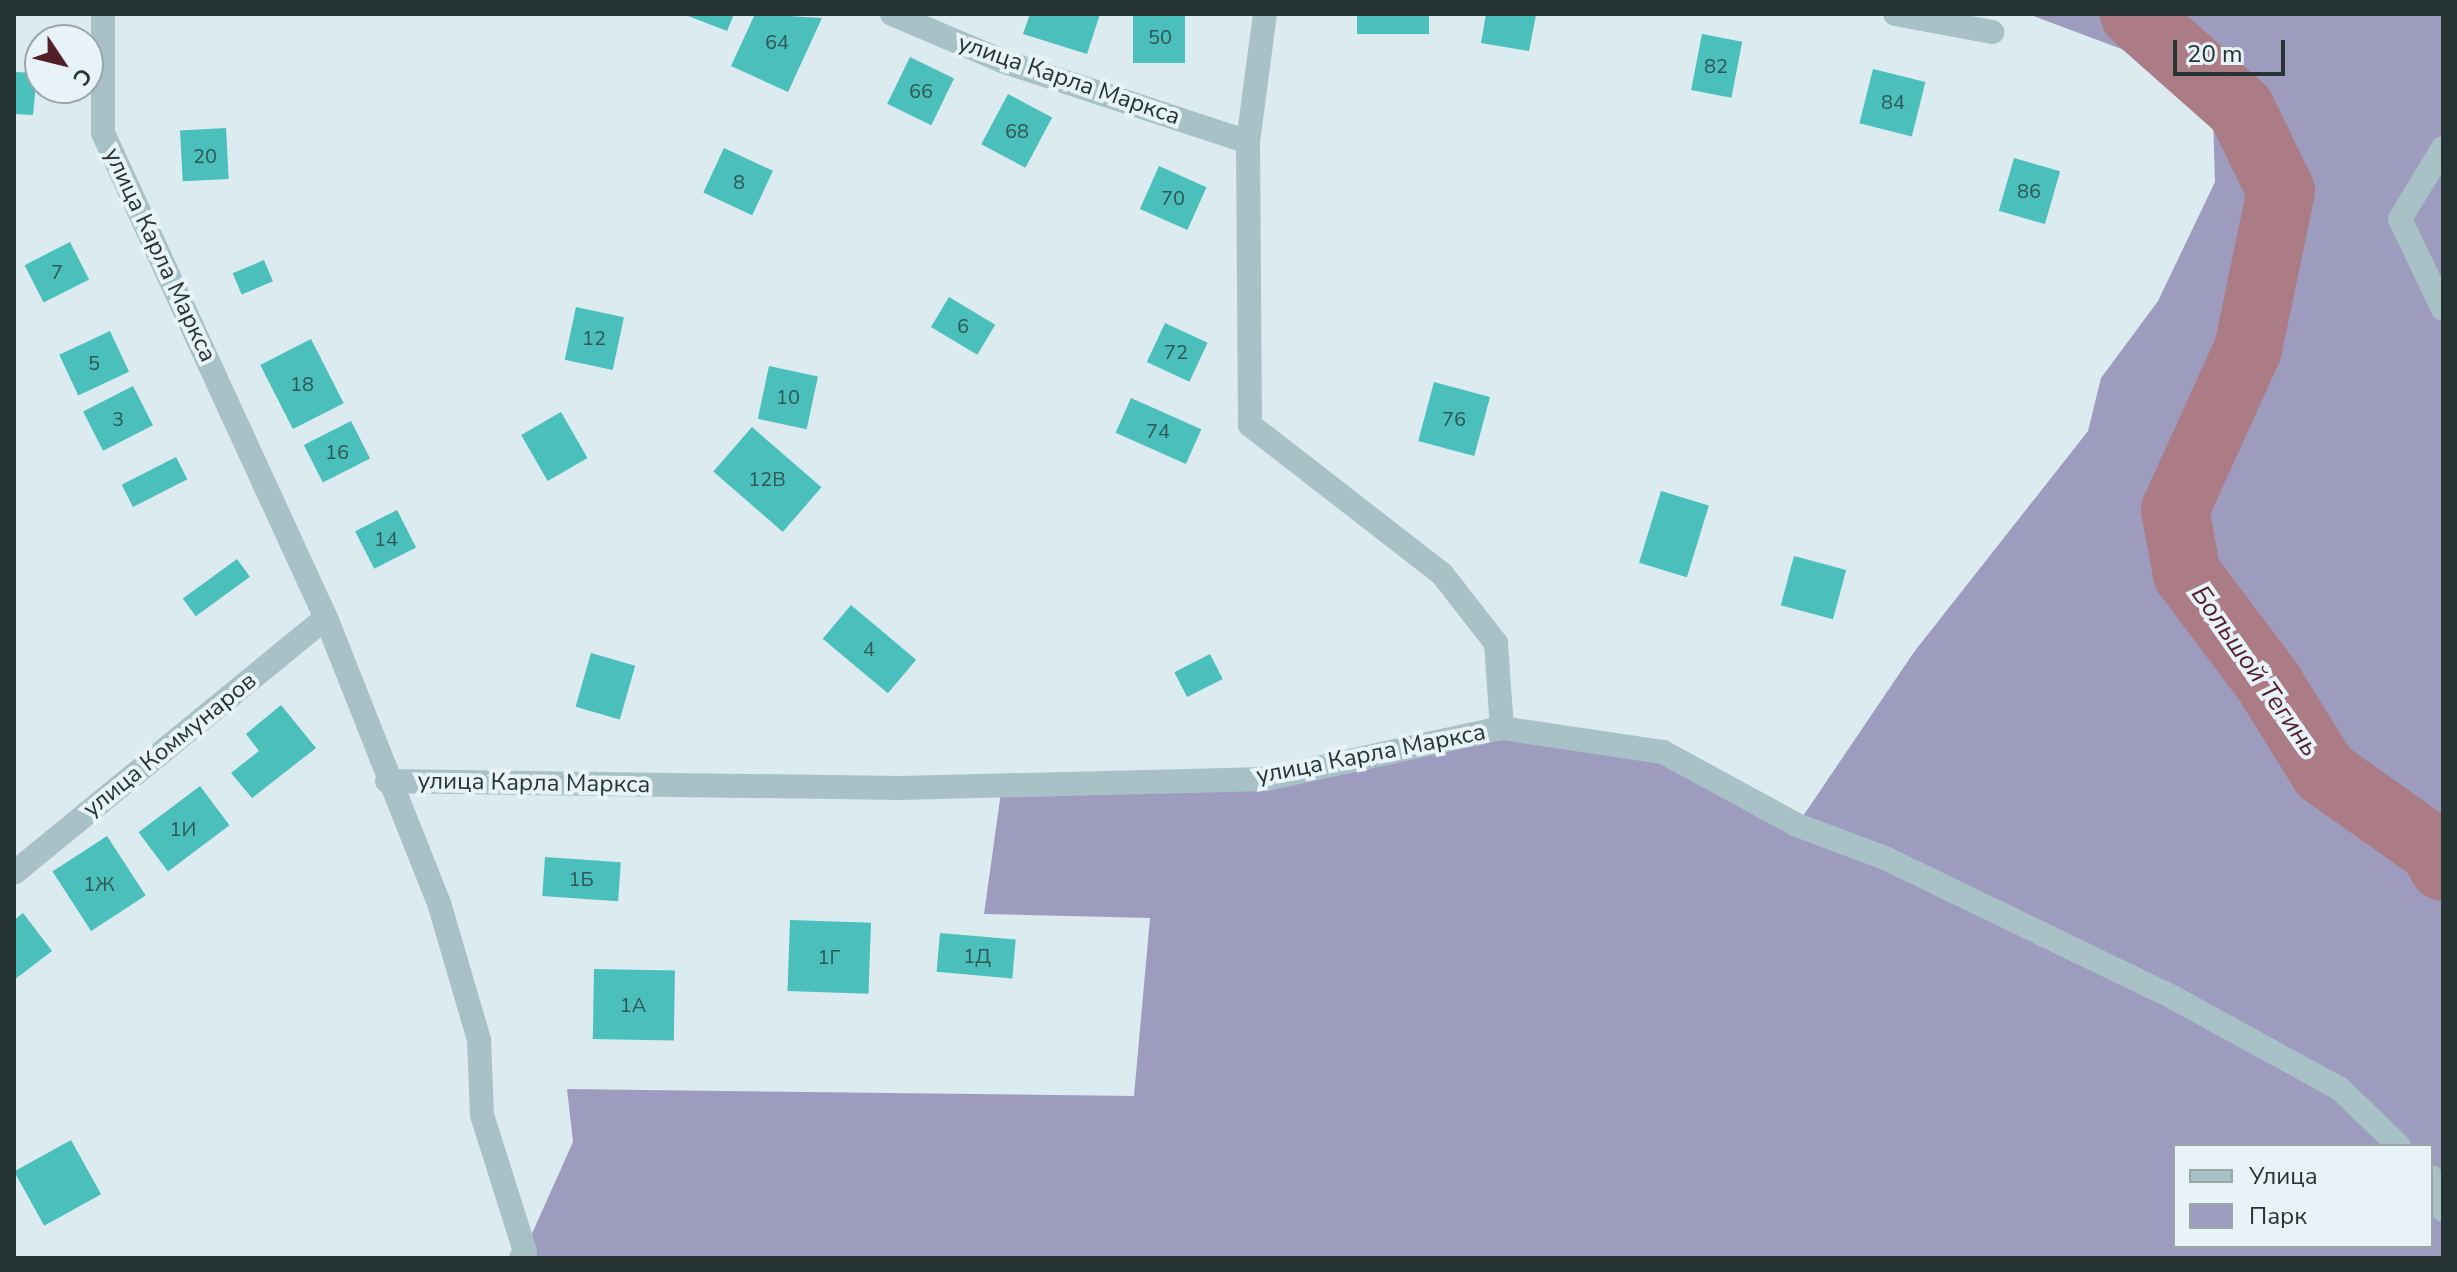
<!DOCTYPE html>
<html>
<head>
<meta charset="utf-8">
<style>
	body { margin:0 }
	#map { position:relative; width:2457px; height:1272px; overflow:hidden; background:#dbebf0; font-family:"Nunito Sans",sans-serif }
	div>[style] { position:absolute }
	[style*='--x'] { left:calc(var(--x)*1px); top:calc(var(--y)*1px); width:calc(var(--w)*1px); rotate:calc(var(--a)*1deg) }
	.green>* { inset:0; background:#9e9cbe }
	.river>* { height:68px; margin:-34px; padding:0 34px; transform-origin:34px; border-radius:34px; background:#ab7b86 }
	.building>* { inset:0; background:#4abfbb; transform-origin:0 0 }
	.street>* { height:24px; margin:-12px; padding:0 12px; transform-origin:12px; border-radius:12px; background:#a7c1c7 }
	span { translate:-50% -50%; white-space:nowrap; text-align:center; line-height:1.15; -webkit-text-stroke:8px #e7f3f8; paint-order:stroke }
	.number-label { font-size:20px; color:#305756 }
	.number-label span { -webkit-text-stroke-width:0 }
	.street-label { font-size:24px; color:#273434 }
	.water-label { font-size:26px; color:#53202a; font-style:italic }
	.frame { position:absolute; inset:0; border:16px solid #273434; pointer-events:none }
	.legend { position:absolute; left:2173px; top:1144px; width:260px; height:104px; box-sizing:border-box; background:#e7f3f8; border:2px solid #9aa7aa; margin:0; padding:10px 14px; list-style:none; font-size:24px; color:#273434 }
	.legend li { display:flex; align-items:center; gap:16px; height:40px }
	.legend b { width:40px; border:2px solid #9aa7aa }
	.north { position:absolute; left:24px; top:24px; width:80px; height:80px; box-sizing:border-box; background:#e7f3f8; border:2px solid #9aa7aa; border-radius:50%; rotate:125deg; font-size:22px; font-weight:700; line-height:32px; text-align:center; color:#273434 }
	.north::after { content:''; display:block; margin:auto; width:28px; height:36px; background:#53202a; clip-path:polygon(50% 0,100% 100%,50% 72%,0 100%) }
	.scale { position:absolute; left:2173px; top:40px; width:112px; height:36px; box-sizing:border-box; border:4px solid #273434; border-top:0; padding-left:10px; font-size:24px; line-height:28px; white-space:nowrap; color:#273434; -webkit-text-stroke:6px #e7f3f8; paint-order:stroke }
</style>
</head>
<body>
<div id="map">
	<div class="green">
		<i style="clip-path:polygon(evenodd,2028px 14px,2443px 14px,2443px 1258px,521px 1258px,573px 1142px,567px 1089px,1134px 1096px,1150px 918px,984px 914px,1002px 785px,1266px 779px,1502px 728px,1663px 752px,1797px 825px,1914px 652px,2088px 431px,2101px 378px,2158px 301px,2215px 182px,2213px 116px,2178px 83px,2135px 54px,2028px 14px,2175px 1146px,2431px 1146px,2431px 1246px,2175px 1246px,2175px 1146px)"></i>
	</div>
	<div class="river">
		<i style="--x:2134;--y:14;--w:143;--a:41.6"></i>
		<i style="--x:2241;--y:109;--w:91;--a:64"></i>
		<i style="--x:2281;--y:191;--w:161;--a:101.8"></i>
		<i style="--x:2248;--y:349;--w:177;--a:114.4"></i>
		<i style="--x:2175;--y:510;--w:65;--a:79.4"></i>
		<i style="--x:2187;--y:574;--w:133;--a:53"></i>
		<i style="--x:2267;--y:680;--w:108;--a:58.2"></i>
		<i style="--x:2324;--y:772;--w:135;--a:35.3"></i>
		<i style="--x:2434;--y:850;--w:19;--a:62"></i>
	</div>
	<div class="building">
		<i style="clip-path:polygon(683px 14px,734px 14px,727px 31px)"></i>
		<i style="clip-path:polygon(755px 14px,822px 18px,788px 92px,731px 66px)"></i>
		<i style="clip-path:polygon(1030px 14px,1100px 14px,1087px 54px,1023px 34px)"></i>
		<i style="left:1133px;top:14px;width:52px;height:49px"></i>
		<i style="left:1357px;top:14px;width:72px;height:20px"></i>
		<i style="clip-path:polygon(1486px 14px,1536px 15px,1529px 51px,1481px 43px)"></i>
		<i style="left:1702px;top:34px;width:41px;height:57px;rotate:11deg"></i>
		<i style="left:910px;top:57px;width:49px;height:52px;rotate:26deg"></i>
		<i style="left:1873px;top:69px;width:54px;height:56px;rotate:14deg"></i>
		<i style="clip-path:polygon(14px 72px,37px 73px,33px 115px,14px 114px)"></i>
		<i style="left:1008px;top:94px;width:50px;height:57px;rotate:28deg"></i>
		<i style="left:226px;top:128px;width:51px;height:46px;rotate:87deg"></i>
		<i style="left:724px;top:148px;width:54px;height:49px;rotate:25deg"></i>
		<i style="left:2014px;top:158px;width:48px;height:55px;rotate:16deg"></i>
		<i style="left:1159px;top:166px;width:52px;height:47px;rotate:24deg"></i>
		<i style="left:70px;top:242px;width:42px;height:51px;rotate:63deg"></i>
		<i style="left:264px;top:260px;width:23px;height:34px;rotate:67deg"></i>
		<i style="left:949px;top:297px;width:54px;height:35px;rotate:31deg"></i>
		<i style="left:576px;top:307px;width:49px;height:54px;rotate:12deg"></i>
		<i style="left:1165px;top:323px;width:47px;height:43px;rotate:25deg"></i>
		<i style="left:110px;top:331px;width:45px;height:56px;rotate:65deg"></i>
		<i style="left:311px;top:339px;width:72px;height:57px;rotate:63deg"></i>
		<i style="left:769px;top:366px;width:50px;height:54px;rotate:12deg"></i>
		<i style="left:1434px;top:382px;width:58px;height:61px;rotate:15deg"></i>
		<i style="left:133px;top:386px;width:44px;height:56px;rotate:63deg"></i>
		<i style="left:1131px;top:398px;width:77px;height:38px;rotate:24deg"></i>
		<i style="left:561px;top:412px;width:53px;height:46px;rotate:60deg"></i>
		<i style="left:351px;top:421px;width:42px;height:53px;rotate:63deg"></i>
		<i style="left:752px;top:427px;width:92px;height:59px;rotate:41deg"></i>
		<i style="left:176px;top:457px;width:25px;height:61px;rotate:63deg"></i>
		<i style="left:1661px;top:491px;width:50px;height:75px;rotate:17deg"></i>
		<i style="left:397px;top:510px;width:42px;height:47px;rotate:63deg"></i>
		<i style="left:1794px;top:556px;width:54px;height:51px;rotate:15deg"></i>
		<i style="left:237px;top:559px;width:22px;height:67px;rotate:54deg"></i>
		<i style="left:851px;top:605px;width:85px;height:44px;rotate:40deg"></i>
		<i style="left:591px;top:653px;width:46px;height:56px;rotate:16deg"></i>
		<i style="left:1210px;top:654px;width:28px;height:40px;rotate:63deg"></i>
		<i style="clip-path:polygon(281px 705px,316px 748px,252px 798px,231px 773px,259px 751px,246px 734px)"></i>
		<i style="left:200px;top:786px;width:49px;height:77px;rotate:53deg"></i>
		<i style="left:107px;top:836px;width:71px;height:65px;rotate:57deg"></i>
		<i style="left:545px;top:857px;width:76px;height:39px;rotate:4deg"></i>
		<i style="clip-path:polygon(23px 913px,52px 951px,14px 980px,14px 920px)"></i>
		<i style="left:790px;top:920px;width:81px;height:71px;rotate:2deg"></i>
		<i style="left:940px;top:933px;width:76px;height:39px;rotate:5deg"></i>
		<i style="left:594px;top:969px;width:81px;height:70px;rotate:1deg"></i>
		<i style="left:71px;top:1140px;width:62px;height:65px;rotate:61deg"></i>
	</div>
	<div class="street">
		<i style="--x:103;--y:14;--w:119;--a:90"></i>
		<i style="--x:103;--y:133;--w:534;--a:65.31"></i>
		<i style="--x:326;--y:618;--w:307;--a:68.4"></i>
		<i style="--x:439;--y:903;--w:143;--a:73.7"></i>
		<i style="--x:479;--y:1040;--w:75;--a:87.7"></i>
		<i style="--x:482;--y:1115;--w:143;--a:72.5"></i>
		<i style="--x:525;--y:1251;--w:8;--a:120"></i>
		<i style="--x:892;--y:14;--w:120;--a:23.1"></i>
		<i style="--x:1002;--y:61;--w:259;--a:18.2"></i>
		<i style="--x:1265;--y:14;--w:129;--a:97.6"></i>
		<i style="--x:1248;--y:142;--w:283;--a:89.6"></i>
		<i style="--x:1250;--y:425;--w:243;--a:37.8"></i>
		<i style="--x:1442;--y:574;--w:88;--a:52"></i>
		<i style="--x:1496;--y:643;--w:85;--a:86"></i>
		<i style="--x:1895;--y:14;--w:99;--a:10.5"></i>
		<i style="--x:2443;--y:148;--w:83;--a:121.2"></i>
		<i style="--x:2400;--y:219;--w:100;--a:64.5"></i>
		<i style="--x:387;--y:781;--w:513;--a:0.78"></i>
		<i style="--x:900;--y:788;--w:366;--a:-1.4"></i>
		<i style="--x:1266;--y:779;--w:241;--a:-12.2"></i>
		<i style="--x:1502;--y:728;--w:163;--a:8.5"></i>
		<i style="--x:1663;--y:752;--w:153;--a:28.6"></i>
		<i style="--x:1797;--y:825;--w:94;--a:20.6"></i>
		<i style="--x:1885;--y:858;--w:321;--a:25.8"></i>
		<i style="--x:2174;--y:998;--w:189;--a:28.7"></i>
		<i style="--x:2340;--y:1089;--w:82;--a:44"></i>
		<i style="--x:14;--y:873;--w:403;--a:-39.3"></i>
		<i style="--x:2431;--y:1177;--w:35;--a:70"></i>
	</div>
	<div class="number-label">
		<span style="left:1160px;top:37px">50</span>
		<span style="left:777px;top:42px">64</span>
		<span style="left:1716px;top:66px">82</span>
		<span style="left:921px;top:91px">66</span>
		<span style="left:1893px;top:102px">84</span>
		<span style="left:1017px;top:131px">68</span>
		<span style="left:205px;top:156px">20</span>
		<span style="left:739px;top:182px">8</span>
		<span style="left:2029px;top:191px">86</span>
		<span style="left:1173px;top:198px">70</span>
		<span style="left:57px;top:272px">7</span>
		<span style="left:963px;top:326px">6</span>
		<span style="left:594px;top:338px">12</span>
		<span style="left:1176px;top:352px">72</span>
		<span style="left:94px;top:363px">5</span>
		<span style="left:302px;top:384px">18</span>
		<span style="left:788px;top:397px">10</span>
		<span style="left:118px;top:419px">3</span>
		<span style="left:1454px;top:419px">76</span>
		<span style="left:1158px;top:431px">74</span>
		<span style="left:337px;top:452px">16</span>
		<span style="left:767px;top:479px">12В</span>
		<span style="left:386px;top:539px">14</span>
		<span style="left:869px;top:649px">4</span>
		<span style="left:183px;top:829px">1И</span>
		<span style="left:581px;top:879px">1Б</span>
		<span style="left:99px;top:884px">1Ж</span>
		<span style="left:977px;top:956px">1Д</span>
		<span style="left:829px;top:957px">1Г</span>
		<span style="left:633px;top:1005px">1А</span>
	</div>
	<div class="street-label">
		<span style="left:1069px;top:80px;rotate:19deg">улица Карла Маркса</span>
		<span style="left:160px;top:255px;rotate:65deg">улица Карла Маркса</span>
		<span style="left:170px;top:745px;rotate:-39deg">улица Коммунаров</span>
		<span style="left:1371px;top:754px;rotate:-11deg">улица Карла Маркса</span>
		<span style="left:534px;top:783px;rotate:1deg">улица Карла Маркса</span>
	</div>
	<div class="water-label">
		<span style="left:2255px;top:671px;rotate:55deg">Большой Тегинь</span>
	</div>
	<div class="frame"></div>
	<ul class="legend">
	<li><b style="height:10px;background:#a7c1c7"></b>Улица</li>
	<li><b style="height:22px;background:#9e9cbe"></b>Парк</li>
	</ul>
	<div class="north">С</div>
	<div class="scale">20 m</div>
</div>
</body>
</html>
